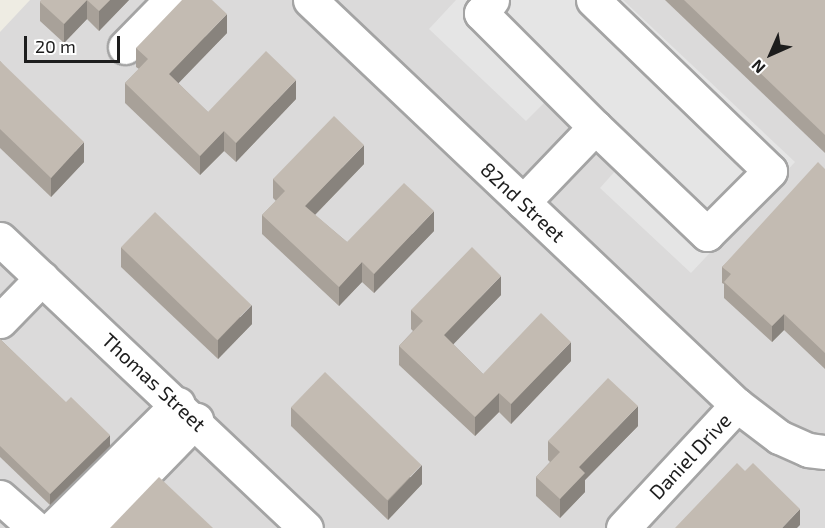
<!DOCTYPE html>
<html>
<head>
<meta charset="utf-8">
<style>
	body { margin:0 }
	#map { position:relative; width:825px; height:528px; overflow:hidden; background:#eeece3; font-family:"Exo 2",sans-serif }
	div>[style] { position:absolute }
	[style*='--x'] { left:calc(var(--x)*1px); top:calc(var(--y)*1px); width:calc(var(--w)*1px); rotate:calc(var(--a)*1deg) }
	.residential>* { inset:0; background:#dbdada }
	.parking>* { inset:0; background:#e5e5e5 }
	.roads { filter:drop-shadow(2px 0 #a4a4a4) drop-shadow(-2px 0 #a4a4a4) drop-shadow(0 2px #a4a4a4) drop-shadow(0 -2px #a4a4a4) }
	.minor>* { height:33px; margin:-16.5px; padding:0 16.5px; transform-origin:16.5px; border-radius:16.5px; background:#fff }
	.wall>* { inset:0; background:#a8a199 }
	.shaded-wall>* { inset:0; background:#88837d }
	.building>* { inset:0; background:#c3bbb2; transform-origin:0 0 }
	span { translate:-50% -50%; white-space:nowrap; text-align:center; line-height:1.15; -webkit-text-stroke:4.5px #fff; paint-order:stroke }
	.street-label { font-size:20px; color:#1d1d1d }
	.north { position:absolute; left:741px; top:24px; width:60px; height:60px; -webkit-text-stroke:4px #fff; paint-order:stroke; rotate:225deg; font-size:16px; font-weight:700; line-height:24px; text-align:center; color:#1d1d1d }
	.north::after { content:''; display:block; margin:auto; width:21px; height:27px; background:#1d1d1d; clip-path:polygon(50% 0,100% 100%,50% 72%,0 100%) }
	.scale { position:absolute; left:24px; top:36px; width:96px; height:27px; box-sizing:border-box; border:3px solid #1d1d1d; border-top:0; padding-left:8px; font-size:18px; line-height:21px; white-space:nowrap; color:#1d1d1d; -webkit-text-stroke:4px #fff; paint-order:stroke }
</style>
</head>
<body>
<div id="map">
	<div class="residential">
		<i style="clip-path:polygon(30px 0,825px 0,825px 528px,0 528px,0 32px)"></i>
	</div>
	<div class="parking">
		<i style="clip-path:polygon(456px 0,623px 0,795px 162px,691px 273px,600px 188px,617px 169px,546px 101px,526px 121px,429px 29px)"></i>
	</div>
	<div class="roads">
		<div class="minor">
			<i style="--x:310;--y:0;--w:589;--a:43.49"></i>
			<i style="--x:737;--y:405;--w:53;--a:37.3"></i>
			<i style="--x:779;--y:437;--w:32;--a:24"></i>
			<i style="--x:808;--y:450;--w:17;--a:7"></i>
			<i style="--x:492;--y:0;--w:17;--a:130"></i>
			<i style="--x:481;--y:13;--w:161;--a:45"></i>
			<i style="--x:595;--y:127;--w:104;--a:133.8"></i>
			<i style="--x:593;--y:0;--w:246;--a:44"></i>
			<i style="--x:770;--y:171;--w:89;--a:135"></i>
			<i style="--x:707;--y:234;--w:155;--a:-136.3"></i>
			<i style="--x:125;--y:47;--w:66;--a:-45.6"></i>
			<i style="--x:0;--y:239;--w:421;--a:43.4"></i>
			<i style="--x:0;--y:321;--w:60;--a:-45.7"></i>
			<i style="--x:0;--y:497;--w:47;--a:41.5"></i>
			<i style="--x:53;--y:528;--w:176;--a:-44.8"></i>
			<i style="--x:91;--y:528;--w:151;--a:-45.8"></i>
			<i style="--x:623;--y:528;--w:168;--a:-47.2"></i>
		</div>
	</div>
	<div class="wall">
		<i style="clip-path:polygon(41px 0,129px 0,99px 31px,87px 19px,64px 43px,40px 21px,40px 2px)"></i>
		<i style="clip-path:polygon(665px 0,825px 0,825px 153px)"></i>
		<i style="clip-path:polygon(227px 33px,178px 83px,208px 112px,296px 99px,236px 162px,224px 151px,200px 175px,125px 103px,125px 83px,139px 69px,136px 67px,136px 48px)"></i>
		<i style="clip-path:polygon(0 61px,84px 162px,51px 197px,0 148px)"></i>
		<i style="clip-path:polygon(364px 164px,315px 215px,347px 242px,434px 231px,374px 293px,362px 282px,339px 306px,262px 234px,262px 215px,276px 201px,273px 198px,273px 179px)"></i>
		<i style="clip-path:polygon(825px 169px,825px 369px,784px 330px,772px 342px,724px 298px,724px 284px,722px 283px,722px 267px)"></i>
		<i style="clip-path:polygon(121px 247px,252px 324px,218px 359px,121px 267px)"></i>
		<i style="clip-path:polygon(501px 295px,453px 344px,483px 374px,571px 361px,511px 424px,499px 412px,475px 436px,399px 365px,399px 346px,413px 331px,411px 329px,411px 310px)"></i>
		<i style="clip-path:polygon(0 339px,110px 446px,50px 505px,0 457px)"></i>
		<i style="clip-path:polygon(291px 407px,422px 484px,388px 520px,291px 426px)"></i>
		<i style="clip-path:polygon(638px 426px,585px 480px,585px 492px,560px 518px,536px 496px,536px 477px,550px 462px,548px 460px,548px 441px)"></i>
	</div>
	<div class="shaded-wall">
		<i style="clip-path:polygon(87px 0,87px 19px,64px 43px,64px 24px)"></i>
		<i style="clip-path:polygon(110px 0,129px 0,99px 31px,99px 11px)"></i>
		<i style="clip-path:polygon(227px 14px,227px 33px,169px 93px,169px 74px)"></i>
		<i style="clip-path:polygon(296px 80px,296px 99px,236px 162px,236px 143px)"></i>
		<i style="clip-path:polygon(224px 131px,224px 151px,200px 175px,200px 156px)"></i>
		<i style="clip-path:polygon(84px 142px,84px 162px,51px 197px,51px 178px)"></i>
		<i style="clip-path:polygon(364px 145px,364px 164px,305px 225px,305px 206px)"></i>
		<i style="clip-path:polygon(434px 211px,434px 231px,374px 293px,374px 274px)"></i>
		<i style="clip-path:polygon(362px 262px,362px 282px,339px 306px,339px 287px)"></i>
		<i style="clip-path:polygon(501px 276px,501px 295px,444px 354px,444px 335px)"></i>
		<i style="clip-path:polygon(252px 305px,252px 324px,218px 359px,218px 340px)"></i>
		<i style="clip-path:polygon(784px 314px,784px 330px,772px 342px,772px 326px)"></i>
		<i style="clip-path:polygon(571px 342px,571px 361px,511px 424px,511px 404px)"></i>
		<i style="clip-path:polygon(499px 393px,499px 412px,475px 436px,475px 417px)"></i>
		<i style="clip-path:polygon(638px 406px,638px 426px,585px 480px,585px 492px,560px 518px,560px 499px,579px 467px)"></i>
		<i style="clip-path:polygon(110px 435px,110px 446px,50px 505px,50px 494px)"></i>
		<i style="clip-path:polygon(422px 465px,422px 484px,388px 520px,388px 501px)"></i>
		<i style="clip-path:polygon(800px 509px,800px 525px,797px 528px,782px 528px)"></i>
	</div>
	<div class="building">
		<i style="clip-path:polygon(41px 0,87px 0,64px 24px,40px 2px)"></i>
		<i style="clip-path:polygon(87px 0,110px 0,99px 11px)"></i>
		<i style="clip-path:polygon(182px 0,212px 0,227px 14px,169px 74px,208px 112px,266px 51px,296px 80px,236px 143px,224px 131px,200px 156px,125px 83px,148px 59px,136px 48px)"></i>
		<i style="clip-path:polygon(684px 0,825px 0,825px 135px)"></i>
		<i style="clip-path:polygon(0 61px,84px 142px,51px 178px,0 129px)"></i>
		<i style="clip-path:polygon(334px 116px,364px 145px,305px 206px,347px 242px,404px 183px,434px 211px,374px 274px,362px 262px,339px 287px,262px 215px,285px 191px,273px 179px)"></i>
		<i style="clip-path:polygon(818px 162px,825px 169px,825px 353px,784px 314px,772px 326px,724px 282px,731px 274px,722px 267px)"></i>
		<i style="left:155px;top:212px;width:134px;height:49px;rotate:44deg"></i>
		<i style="clip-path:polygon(472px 247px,501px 276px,444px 335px,483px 374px,541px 313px,571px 342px,511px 404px,499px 393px,475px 417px,399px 346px,423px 321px,411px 310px)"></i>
		<i style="clip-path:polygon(0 339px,66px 402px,71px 397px,110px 435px,50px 494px,0 446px)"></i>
		<i style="left:325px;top:372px;width:134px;height:49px;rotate:44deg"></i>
		<i style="clip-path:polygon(608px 378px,638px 406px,579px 467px,585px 473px,560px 499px,536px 477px,560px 452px,548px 441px)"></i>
		<i style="clip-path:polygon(737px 463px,745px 471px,753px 463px,800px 509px,782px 528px,675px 528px)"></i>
		<i style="clip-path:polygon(159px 477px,213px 528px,110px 528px)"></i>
	</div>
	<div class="street-label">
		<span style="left:523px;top:202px;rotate:43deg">82nd Street</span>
		<span style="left:154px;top:382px;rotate:43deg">Thomas Street</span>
		<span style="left:690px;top:456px;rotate:-47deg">Daniel Drive</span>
	</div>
	<div class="north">N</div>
	<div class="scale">20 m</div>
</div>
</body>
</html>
